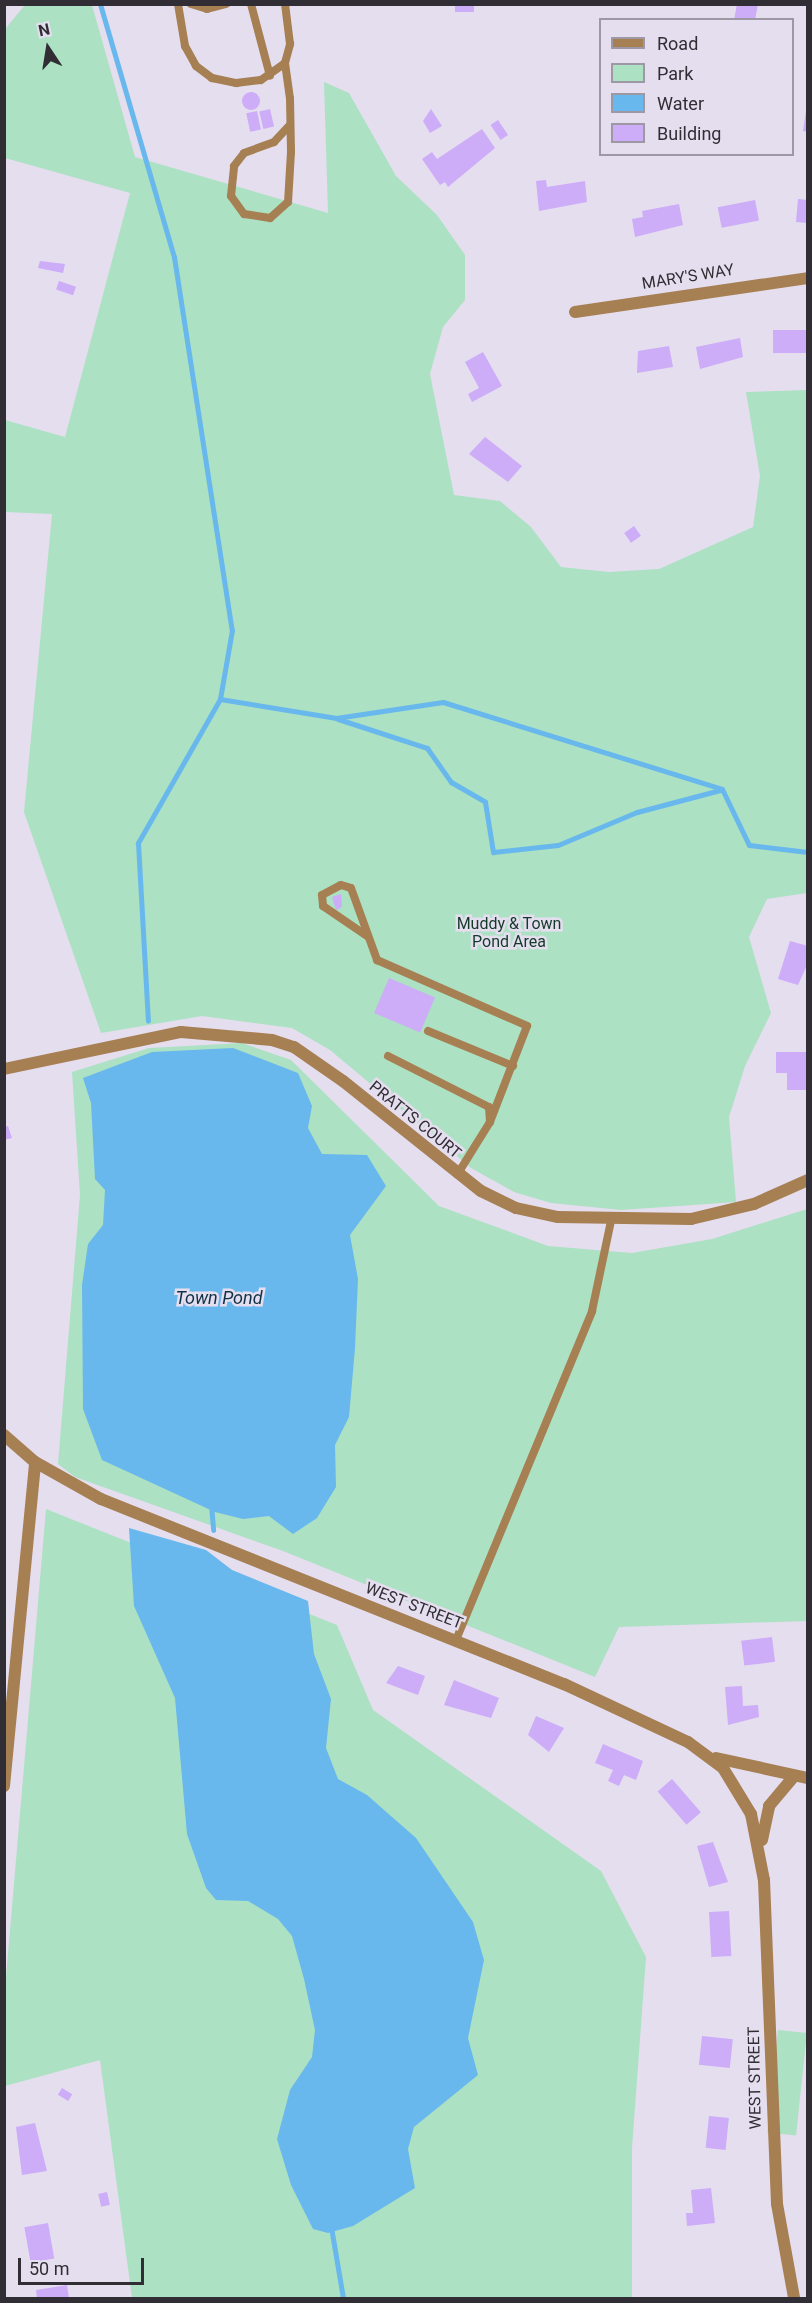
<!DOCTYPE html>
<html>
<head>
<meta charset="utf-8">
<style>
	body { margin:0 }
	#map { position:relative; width:812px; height:2303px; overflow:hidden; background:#e5deef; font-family:Roboto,sans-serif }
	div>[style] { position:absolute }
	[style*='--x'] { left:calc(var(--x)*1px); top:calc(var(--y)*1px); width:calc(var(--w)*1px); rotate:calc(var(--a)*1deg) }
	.green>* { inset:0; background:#ace1c3; transform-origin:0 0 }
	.water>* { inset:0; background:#68b8ed }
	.stream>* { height:5px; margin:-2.5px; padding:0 2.5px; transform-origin:2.5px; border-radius:2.5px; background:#68b8ed }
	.building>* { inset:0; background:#cdacf8; transform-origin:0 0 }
	.round { border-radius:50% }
	.service>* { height:8px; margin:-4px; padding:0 4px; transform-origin:4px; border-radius:4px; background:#a67f53 }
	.minor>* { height:12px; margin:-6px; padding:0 6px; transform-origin:6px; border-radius:6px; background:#a67f53 }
	.tertiary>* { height:12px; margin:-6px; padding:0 6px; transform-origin:6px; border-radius:6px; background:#a67f53 }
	span { translate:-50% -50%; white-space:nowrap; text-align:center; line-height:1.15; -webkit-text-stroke:5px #e5deef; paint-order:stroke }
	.street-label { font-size:16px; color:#302e34 }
	.park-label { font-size:16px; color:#133a28 }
	.water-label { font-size:18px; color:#0e3147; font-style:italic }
	.frame { position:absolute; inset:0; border:6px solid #302e34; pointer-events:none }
	.legend { position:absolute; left:599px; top:18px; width:195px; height:138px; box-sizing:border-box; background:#e5deef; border:2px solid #9d98a4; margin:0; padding:8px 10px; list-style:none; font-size:18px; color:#302e34 }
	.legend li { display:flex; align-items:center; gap:12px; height:30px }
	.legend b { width:30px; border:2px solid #9d98a4 }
	.north { position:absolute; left:18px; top:18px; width:60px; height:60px; -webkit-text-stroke:4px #e5deef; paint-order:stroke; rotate:348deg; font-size:16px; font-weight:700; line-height:24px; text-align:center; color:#302e34 }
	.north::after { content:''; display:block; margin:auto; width:21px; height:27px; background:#302e34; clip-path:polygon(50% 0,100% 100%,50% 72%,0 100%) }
	.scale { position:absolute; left:18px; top:2258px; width:126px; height:27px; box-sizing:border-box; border:3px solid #302e34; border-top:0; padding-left:8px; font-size:18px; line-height:21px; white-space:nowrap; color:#302e34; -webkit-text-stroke:4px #e5deef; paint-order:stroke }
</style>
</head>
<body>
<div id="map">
	<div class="green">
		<i style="clip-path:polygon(25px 5px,92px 5px,135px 157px,328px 213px,324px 82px,349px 93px,396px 176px,437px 215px,465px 255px,465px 300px,443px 327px,430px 374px,454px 495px,500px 501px,531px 527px,561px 567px,609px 572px,659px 569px,753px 527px,760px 476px,746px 392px,807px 390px,807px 893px,767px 899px,749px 937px,771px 1013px,745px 1066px,729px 1117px,736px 1202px,621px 1210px,551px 1203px,514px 1192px,471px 1168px,330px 1050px,292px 1028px,202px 1016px,101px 1033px,24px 812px,52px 514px,5px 512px,5px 420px,65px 437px,130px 193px,5px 158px,5px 29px)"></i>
		<i style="clip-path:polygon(242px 1043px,291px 1060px,439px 1206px,548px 1246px,632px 1253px,712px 1239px,807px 1209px,807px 1621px,619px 1627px,595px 1677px,283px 1551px,75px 1477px,58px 1464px,80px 1195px,72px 1072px,149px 1048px)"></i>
		<i style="clip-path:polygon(46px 1509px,337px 1625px,373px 1710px,601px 1871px,646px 1957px,632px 2148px,632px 2298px,132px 2298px,100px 2060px,5px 2086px,5px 1989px)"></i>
		<i style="left:778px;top:2030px;width:29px;height:103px;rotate:6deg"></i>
	</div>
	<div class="water">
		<i style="clip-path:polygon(233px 1048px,298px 1073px,312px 1106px,308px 1128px,322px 1154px,367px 1155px,386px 1186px,350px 1235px,358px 1279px,355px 1348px,349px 1417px,335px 1445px,336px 1487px,317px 1518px,293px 1534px,269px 1516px,243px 1519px,215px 1512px,102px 1460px,83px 1409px,82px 1285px,88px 1244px,103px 1225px,105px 1190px,95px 1179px,91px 1103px,83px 1078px,152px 1052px)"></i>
		<i style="clip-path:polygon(129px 1528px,206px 1550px,232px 1570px,308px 1601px,314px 1654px,331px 1699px,326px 1748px,338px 1779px,367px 1795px,416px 1838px,473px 1922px,484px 1960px,468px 2038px,478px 2075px,414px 2127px,408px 2149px,415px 2188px,353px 2226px,328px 2233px,313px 2229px,291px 2185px,277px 2139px,290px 2090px,312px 2057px,315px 2030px,304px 1979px,292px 1936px,278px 1919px,248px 1901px,216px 1900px,206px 1888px,187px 1834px,175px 1698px,134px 1606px)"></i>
	</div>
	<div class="stream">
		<i style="--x:100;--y:4;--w:264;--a:73.7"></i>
		<i style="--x:174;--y:257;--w:377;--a:81.2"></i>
		<i style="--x:232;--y:630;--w:70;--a:99.9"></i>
		<i style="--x:220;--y:699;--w:166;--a:119.7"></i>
		<i style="--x:138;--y:843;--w:178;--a:86.8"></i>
		<i style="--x:220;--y:699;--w:118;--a:9.3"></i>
		<i style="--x:336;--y:718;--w:108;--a:-8.5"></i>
		<i style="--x:443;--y:702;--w:292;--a:17.3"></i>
		<i style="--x:722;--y:789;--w:62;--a:64.3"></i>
		<i style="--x:749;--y:845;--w:59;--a:6.8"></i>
		<i style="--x:338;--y:719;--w:94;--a:18"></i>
		<i style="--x:427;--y:748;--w:42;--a:54.8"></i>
		<i style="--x:451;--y:782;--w:39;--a:30"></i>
		<i style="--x:485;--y:802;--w:51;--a:80.9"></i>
		<i style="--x:493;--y:852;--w:65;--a:-6.1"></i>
		<i style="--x:558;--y:845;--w:86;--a:-22.7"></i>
		<i style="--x:637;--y:812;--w:86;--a:-14.8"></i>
		<i style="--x:211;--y:1505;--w:25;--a:85"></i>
		<i style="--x:331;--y:2227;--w:72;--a:80.4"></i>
	</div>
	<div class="building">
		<i style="left:455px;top:4px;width:19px;height:8px"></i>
		<i style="clip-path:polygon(737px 4px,758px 4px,755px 20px,734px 20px)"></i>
		<i class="round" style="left:242px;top:92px;width:18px;height:18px"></i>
		<i style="left:270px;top:109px;width:18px;height:11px;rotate:77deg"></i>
		<i style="clip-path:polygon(431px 109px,442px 126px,430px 133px,423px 121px)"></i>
		<i style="left:257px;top:111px;width:19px;height:11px;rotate:78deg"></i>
		<i style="clip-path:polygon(806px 111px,808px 111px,808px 132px,803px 131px)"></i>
		<i style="left:498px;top:120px;width:18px;height:9px;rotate:56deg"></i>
		<i style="clip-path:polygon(482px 129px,495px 148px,448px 187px,445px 182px,440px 185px,422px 159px,432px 152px,437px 159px)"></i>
		<i style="clip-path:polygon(546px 180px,547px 187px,585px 181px,587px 202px,539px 211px,536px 181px)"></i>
		<i style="clip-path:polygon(798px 199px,808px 200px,808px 223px,796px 222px)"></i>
		<i style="left:755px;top:200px;width:21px;height:38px;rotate:79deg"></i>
		<i style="clip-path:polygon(679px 204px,683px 225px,635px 237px,632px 219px,643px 217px,642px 211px)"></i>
		<i style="clip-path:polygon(40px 261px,65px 264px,63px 273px,38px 268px)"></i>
		<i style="left:59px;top:281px;width:18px;height:9px;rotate:19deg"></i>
		<i style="left:808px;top:330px;width:23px;height:35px;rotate:90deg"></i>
		<i style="clip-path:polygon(740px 338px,743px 357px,700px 369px,696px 347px)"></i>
		<i style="clip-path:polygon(669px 346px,673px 367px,637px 373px,638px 351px)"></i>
		<i style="clip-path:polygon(483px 352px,502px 386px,472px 402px,468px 394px,479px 388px,465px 362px)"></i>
		<i style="clip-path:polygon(485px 437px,522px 466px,508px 482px,469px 454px)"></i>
		<i style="left:634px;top:526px;width:12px;height:12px;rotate:55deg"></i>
		<i style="clip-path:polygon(341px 894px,342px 907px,336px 910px,332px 897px)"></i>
		<i style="clip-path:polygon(790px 941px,808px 946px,808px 963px,798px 985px,778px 979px)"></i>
		<i style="left:389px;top:978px;width:50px;height:38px;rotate:23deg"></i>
		<i style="clip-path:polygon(776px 1052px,808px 1052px,808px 1090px,787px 1090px,787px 1073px,776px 1073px)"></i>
		<i style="clip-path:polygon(8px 1126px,12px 1138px,4px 1140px,4px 1127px)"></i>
		<i style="left:772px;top:1637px;width:25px;height:31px;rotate:83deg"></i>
		<i style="clip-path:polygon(398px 1666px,425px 1676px,418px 1695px,386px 1683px)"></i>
		<i style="clip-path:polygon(454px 1680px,499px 1698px,491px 1718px,444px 1705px)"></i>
		<i style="clip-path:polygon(742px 1686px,743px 1706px,758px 1705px,759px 1717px,728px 1725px,725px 1687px)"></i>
		<i style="clip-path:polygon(536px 1716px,564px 1728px,549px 1752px,528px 1735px)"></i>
		<i style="clip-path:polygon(603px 1744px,643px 1761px,636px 1780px,624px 1775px,619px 1786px,608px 1781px,613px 1770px,595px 1763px)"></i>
		<i style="left:672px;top:1779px;width:44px;height:19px;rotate:49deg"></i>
		<i style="clip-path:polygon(713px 1842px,728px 1882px,709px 1887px,697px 1846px)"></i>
		<i style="left:729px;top:1911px;width:45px;height:20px;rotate:87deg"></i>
		<i style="left:702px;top:2036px;width:31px;height:29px;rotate:6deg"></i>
		<i style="left:62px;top:2088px;width:12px;height:8px;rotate:31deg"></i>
		<i style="left:709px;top:2116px;width:20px;height:32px;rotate:6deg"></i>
		<i style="clip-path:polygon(35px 2123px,47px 2171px,22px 2175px,16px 2127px)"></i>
		<i style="clip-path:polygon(711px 2188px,715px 2223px,687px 2226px,686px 2213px,693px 2213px,691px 2190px)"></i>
		<i style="left:107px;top:2192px;width:13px;height:9px;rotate:77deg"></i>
		<i style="left:48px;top:2223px;width:36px;height:24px;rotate:80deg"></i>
		<i style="clip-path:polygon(67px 2285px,69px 2298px,37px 2298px,36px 2290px)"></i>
	</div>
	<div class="service">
		<i style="--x:178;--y:4;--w:43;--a:80.5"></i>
		<i style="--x:185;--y:46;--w:23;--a:61"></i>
		<i style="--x:196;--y:66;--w:20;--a:37"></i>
		<i style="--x:212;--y:78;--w:25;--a:12"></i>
		<i style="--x:236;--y:83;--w:25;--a:-7"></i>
		<i style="--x:261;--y:80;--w:29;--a:-35"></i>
		<i style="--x:285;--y:63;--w:20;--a:-75"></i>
		<i style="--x:290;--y:44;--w:40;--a:-97.1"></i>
		<i style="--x:191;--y:4;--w:17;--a:17"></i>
		<i style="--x:207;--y:9;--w:20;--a:-15"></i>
		<i style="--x:251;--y:4;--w:74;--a:75.2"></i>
		<i style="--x:285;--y:63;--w:36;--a:82"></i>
		<i style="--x:290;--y:99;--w:53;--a:88.9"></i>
		<i style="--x:291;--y:152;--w:50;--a:93.4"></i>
		<i style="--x:288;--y:202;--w:24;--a:138"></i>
		<i style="--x:270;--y:218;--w:26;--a:-171"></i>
		<i style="--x:244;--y:214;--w:22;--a:-126"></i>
		<i style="--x:231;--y:196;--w:30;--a:-84"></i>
		<i style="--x:234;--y:166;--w:16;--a:-52"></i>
		<i style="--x:244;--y:153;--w:32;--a:-20"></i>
		<i style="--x:274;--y:142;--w:23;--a:-47"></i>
		<i style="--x:367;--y:936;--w:53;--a:-145.7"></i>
		<i style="--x:323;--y:906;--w:11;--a:-95"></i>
		<i style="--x:322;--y:895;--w:21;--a:-28"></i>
		<i style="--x:341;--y:885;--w:10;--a:17"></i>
		<i style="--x:351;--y:888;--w:77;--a:70.1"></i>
		<i style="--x:377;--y:960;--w:164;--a:23.7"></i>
		<i style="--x:527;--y:1026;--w:103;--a:111.1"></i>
		<i style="--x:428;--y:1031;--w:92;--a:22.4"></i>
		<i style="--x:388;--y:1056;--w:113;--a:26.8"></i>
		<i style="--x:489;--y:1107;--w:15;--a:86"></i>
		<i style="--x:490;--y:1122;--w:62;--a:121.9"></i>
		<i style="--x:456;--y:1640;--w:356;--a:-67.5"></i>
		<i style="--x:592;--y:1311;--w:92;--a:-78.1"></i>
	</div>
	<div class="minor">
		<i style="--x:575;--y:312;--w:235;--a:-8.3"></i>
		<i style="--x:4;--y:1069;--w:181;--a:-11.8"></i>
		<i style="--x:181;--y:1032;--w:91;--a:5"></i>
		<i style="--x:272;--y:1040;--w:23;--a:18"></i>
		<i style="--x:294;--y:1047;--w:60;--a:34.8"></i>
		<i style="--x:343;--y:1081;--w:176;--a:38.6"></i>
		<i style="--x:481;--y:1191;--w:39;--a:26"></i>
		<i style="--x:516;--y:1208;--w:43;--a:12.1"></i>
		<i style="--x:558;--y:1217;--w:133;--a:0.9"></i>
		<i style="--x:691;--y:1219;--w:65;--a:-13.4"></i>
		<i style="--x:754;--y:1204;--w:59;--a:-24"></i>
		<i style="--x:4;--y:1786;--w:325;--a:-84.5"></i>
	</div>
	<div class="tertiary">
		<i style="--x:4;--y:1435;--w:41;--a:41.1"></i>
		<i style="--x:35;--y:1462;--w:76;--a:29.3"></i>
		<i style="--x:101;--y:1499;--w:499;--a:21.8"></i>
		<i style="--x:564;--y:1684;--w:137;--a:25.1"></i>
		<i style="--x:688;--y:1742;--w:44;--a:36.6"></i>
		<i style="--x:723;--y:1768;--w:54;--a:58.7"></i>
		<i style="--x:751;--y:1814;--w:67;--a:78.9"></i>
		<i style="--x:764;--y:1880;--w:324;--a:87.7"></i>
		<i style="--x:777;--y:2204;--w:96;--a:79.7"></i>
		<i style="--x:716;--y:1758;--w:94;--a:12.3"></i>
		<i style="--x:762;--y:1840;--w:35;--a:-78"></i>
		<i style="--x:769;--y:1806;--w:39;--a:-50"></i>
	</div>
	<div class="street-label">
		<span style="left:688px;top:277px;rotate:-9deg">MARY'S WAY</span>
		<span style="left:415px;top:1120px;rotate:39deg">PRATTS COURT</span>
		<span style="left:414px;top:1606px;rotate:21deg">WEST STREET</span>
		<span style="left:755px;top:2078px;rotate:-91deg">WEST STREET</span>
	</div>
	<div class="park-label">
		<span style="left:509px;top:933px">Muddy &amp; Town<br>Pond Area</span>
	</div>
	<div class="water-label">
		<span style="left:219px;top:1298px">Town Pond</span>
	</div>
	<div class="frame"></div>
	<ul class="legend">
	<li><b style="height:8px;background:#a67f53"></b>Road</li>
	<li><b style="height:16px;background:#ace1c3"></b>Park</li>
	<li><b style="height:16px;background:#68b8ed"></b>Water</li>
	<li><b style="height:16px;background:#cdacf8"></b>Building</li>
	</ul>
	<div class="north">N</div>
	<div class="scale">50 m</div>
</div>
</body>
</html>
